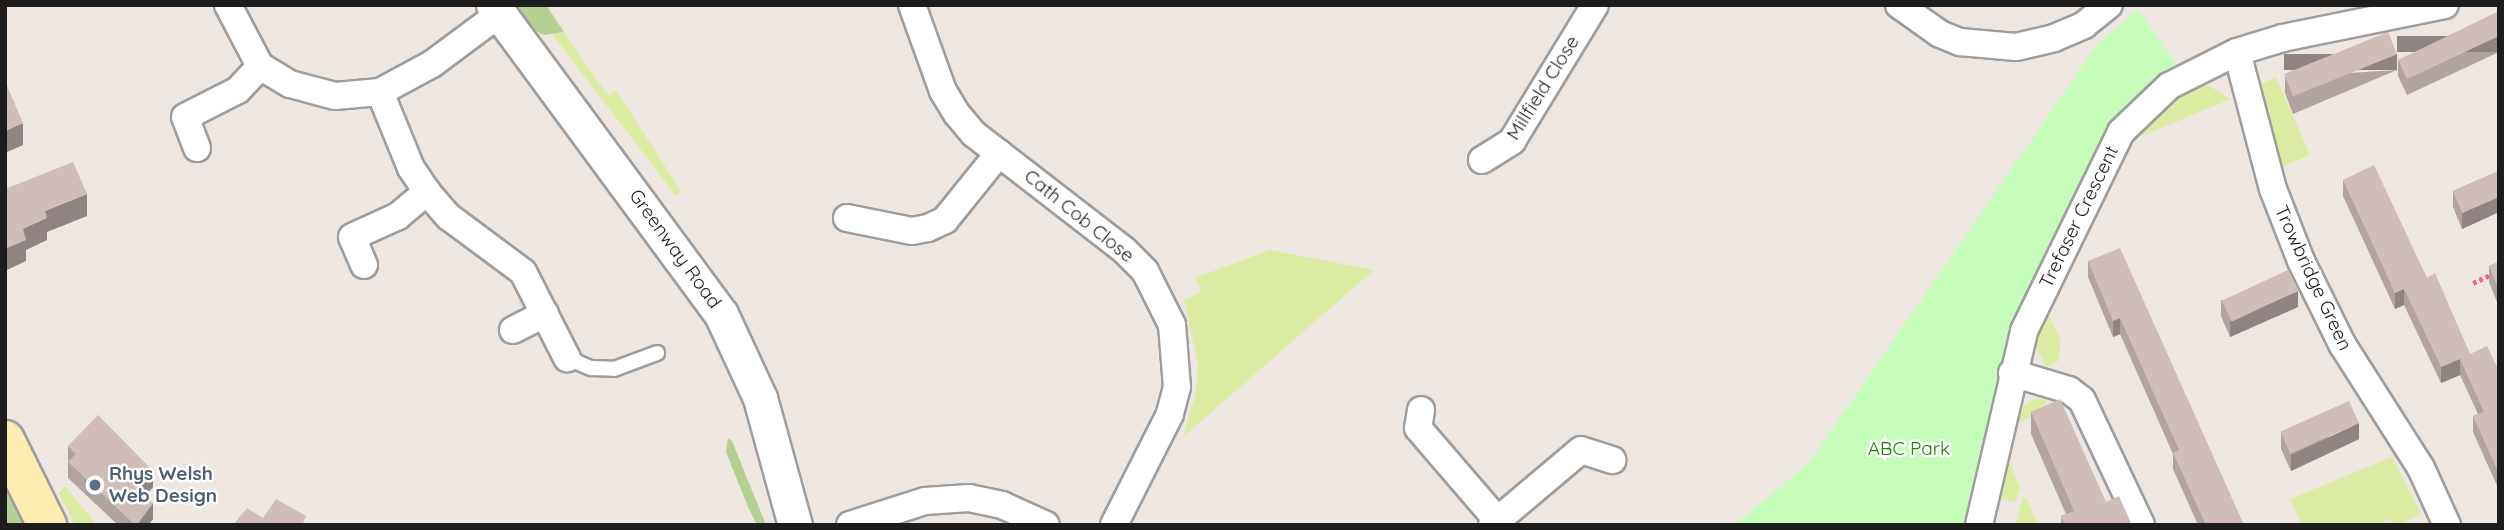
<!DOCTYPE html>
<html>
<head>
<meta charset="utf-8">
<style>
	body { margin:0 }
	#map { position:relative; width:2504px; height:530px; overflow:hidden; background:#eee6e0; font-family:Quicksand,sans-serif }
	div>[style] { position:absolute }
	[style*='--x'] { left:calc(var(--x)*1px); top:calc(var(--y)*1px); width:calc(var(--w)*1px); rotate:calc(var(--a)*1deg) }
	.grass>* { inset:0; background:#dbeca2 }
	.forest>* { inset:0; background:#b5d092 }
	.park>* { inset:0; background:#c6fcb9 }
	.path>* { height:4.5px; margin-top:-2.25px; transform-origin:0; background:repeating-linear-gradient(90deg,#ff607b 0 3.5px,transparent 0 7px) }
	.roads { filter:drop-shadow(2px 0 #9d9d9d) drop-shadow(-2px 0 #9d9d9d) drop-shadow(0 2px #9d9d9d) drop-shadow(0 -2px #9d9d9d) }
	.service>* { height:14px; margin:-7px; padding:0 7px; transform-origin:7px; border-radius:7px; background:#fff }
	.minor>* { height:26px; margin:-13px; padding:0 13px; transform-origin:13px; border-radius:13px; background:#fff }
	.tertiary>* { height:33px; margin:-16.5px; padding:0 16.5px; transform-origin:16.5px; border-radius:16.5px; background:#fff }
	.secondary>* { height:38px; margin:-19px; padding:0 19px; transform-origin:19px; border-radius:19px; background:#fdecaf }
	.wall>* { inset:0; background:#b1a39f }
	.shaded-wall>* { inset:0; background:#908482; transform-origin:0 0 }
	.building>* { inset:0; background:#cebdb9; transform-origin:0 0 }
	.dots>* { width:19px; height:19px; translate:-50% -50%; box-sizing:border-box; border:4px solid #fff; border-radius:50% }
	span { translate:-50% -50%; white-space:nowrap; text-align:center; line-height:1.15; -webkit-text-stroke:5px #fff; paint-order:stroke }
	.street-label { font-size:19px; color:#1c1c1c }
	.park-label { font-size:19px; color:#1c7e05 }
	.service-label { font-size:19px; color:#4e5e75; font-weight:700 }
	.left { translate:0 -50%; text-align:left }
	.frame { position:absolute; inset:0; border:7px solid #1c1c1c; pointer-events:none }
</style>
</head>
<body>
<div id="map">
	<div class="grass">
		<i style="clip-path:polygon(564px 32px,608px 96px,616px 90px,681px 191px,676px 196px,552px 34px)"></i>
		<i style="clip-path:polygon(2276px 77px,2310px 155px,2284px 166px,2278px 163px,2261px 101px,2261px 84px)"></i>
		<i style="clip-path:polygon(2197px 86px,2209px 86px,2231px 99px,2144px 135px,2139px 128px,2180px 93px)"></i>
		<i style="clip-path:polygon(1270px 250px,1374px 270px,1183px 437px,1196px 392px,1198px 363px,1184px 300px,1201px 292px,1195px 278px)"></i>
		<i style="clip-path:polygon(2046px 310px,2061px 340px,2058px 361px,2046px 367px,2035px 345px)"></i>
		<i style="clip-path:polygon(2046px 398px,2044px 411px,2013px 425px,2019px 410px,2032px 400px)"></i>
		<i style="clip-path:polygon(2392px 457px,2421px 514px,2399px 525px,2388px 519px,2376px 525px,2302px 525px,2290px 499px)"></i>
		<i style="clip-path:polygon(2010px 462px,2020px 488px,2015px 502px,2001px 499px)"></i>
		<i style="clip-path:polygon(65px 486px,97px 525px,75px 525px,59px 493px)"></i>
		<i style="clip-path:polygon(2023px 497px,2027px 499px,2038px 525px,2016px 525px)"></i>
	</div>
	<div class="forest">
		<i style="clip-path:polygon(505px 5px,546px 5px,564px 32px,544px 35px,522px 24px)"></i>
		<i style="clip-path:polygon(728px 438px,732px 441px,766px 525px,757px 525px,748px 507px,726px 452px)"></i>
		<i style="clip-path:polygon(5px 460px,35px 525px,5px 525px)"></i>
	</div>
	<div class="park">
		<i style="clip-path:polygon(2138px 10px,2177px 65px,2160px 79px,2093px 160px,1968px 525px,1735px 525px,1809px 463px,2099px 42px)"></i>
	</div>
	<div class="path">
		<i style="--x:2473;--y:283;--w:29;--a:-25"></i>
	</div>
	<div class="roads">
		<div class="service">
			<i style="--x:567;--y:358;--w:26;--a:23"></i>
			<i style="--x:591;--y:368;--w:23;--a:2"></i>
			<i style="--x:614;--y:369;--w:46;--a:-20.4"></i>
		</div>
		<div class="minor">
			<i style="--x:228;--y:5;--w:69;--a:62.3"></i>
			<i style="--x:260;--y:66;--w:35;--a:31"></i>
			<i style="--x:290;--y:84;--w:47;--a:14.9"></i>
			<i style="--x:335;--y:96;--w:45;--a:-5.1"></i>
			<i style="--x:380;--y:92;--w:59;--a:-28.3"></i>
			<i style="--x:432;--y:64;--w:84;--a:-36.7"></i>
			<i style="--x:912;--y:5;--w:91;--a:70.2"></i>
			<i style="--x:943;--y:91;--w:27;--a:59"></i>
			<i style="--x:957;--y:114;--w:26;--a:50"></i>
			<i style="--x:974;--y:134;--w:190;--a:37.7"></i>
			<i style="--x:1124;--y:250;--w:30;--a:45"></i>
			<i style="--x:1145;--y:271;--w:60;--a:63.4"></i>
			<i style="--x:1172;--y:325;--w:62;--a:85.4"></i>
			<i style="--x:1177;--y:387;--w:28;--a:105"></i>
			<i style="--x:1170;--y:414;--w:124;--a:116.8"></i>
			<i style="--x:1899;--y:5;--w:50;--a:35.3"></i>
			<i style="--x:1940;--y:34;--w:22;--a:22"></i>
			<i style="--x:1960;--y:42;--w:56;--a:5.1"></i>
			<i style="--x:2016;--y:47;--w:39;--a:-13"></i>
			<i style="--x:2054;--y:38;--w:33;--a:-23"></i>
			<i style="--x:2084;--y:25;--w:32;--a:-39"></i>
			<i style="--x:2237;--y:52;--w:142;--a:75.3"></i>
			<i style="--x:2273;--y:189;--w:77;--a:68.7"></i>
			<i style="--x:2301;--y:261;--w:93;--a:63.7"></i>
			<i style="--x:2342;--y:344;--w:147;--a:57.5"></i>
			<i style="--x:2421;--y:468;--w:63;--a:65.5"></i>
			<i style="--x:380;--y:92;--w:82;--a:67.8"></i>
			<i style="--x:411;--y:168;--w:29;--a:56"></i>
			<i style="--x:427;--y:192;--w:33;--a:49"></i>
			<i style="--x:449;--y:217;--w:92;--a:36.6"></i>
			<i style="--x:523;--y:272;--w:97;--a:62.9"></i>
			<i style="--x:197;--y:148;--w:33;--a:-111"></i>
			<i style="--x:185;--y:117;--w:59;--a:-27"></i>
			<i style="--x:238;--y:90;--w:33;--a:-47"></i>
			<i style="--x:1482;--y:160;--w:36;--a:-32"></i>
			<i style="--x:1512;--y:141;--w:159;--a:-58.6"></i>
			<i style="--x:847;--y:218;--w:66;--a:11.3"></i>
			<i style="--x:912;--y:231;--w:16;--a:-11"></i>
			<i style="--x:928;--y:228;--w:19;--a:-25"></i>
			<i style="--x:945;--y:220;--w:86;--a:-51.1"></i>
			<i style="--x:364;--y:265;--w:30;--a:-113"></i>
			<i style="--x:352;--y:237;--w:51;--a:-24.5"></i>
			<i style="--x:398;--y:216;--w:38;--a:-40"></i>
			<i style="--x:513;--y:330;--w:36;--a:-27"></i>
			<i style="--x:2012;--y:373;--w:59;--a:16.6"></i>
			<i style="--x:2069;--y:390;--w:16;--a:38"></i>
			<i style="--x:2082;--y:400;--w:138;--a:64.7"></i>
			<i style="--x:1421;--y:410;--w:18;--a:99"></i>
			<i style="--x:1418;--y:428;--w:121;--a:49.3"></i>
			<i style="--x:850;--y:525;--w:79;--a:-17.7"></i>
			<i style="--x:925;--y:501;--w:44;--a:-3.9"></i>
			<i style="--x:969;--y:498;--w:34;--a:12"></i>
			<i style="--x:1002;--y:505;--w:48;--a:24.4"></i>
			<i style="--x:1492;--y:525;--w:116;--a:-40.1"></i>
			<i style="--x:1581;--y:450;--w:33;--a:18"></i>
			<i style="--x:1979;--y:525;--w:199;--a:-76.9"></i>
			<i style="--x:2024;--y:331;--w:221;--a:-64"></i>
			<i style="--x:2121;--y:132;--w:66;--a:-43.8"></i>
			<i style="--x:2169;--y:86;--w:76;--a:-26.6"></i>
			<i style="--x:2237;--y:52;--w:48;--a:-16.9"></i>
			<i style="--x:2283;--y:38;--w:165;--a:-11.5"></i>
		</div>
		<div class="tertiary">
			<i style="--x:493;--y:5;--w:384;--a:53.6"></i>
			<i style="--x:721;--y:314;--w:93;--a:65.1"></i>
			<i style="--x:760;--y:398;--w:132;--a:74.6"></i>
		</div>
		<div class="secondary">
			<i style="--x:5;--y:440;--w:95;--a:63.7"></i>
		</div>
	</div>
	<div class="wall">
		<i style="clip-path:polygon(2499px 15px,2499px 52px,2407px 95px,2398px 76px,2398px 60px)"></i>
		<i style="clip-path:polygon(2397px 70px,2293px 114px,2285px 93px,2285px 77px)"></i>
		<i style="clip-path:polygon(2499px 171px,2499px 212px,2462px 229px,2453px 207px,2453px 191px)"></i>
		<i style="clip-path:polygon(2343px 180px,2427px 278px,2470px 354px,2499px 371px,2499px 490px,2473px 432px,2473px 416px,2478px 414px,2460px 375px,2441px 383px,2404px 305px,2395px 309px,2343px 196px)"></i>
		<i style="clip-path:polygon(2088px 261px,2244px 525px,2198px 525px,2173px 469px,2173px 454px,2120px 334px,2113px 337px,2088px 277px)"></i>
		<i style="clip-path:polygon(2499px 262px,2499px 301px,2497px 302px,2489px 282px,2489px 266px)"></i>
		<i style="clip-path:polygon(2221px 300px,2298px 307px,2230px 337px,2221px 316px)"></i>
		<i style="clip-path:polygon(2031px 412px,2106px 502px,2131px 525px,2061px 525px,2061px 516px,2066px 514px,2031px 434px)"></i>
		<i style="clip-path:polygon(2281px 433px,2359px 439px,2291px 471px,2281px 449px)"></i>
		<i style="clip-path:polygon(68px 446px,153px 487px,145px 496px,153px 519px,148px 525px,118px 525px,68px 478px)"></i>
	</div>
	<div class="shaded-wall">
		<i style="left:2499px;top:36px;width:16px;height:102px;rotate:90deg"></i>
		<i style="left:2397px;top:54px;width:16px;height:113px;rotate:90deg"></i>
		<i style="clip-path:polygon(23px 123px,23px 145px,5px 153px,5px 131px)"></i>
		<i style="clip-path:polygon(87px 194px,87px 216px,47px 232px,47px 240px,26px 250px,26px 261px,5px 271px,5px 249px,23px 229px,45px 211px)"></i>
		<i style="clip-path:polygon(2499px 197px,2499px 212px,2462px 229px,2462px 213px)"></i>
		<i style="left:2499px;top:285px;width:16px;height:2px;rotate:90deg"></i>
		<i style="clip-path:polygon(2404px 289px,2404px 305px,2395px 309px,2395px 293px)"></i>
		<i style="clip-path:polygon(2298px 291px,2298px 307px,2230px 337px,2230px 321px)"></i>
		<i style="clip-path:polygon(2120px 318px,2120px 334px,2113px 337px,2113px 321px)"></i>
		<i style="clip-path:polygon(2460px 359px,2460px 375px,2441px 383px,2441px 367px)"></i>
		<i style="clip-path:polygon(2359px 423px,2359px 439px,2291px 471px,2291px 455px)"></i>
		<i style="clip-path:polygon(153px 471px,153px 487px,137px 505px,137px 489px)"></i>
		<i style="clip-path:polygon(153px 503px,153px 519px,148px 525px,137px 525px)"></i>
	</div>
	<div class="building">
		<i style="clip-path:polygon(2497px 12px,2499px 15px,2499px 36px,2407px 79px,2398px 60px)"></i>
		<i style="left:2388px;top:32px;width:24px;height:112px;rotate:68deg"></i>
		<i style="clip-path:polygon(5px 81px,23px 123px,5px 131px)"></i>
		<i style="clip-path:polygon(73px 162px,87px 194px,45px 211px,47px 218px,23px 229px,26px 240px,5px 249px,5px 189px)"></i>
		<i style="clip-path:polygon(2374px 165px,2427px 278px,2435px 273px,2470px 354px,2487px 346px,2499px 371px,2499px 474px,2473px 416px,2484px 412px,2460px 359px,2441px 367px,2404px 289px,2395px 293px,2343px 180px)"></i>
		<i style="clip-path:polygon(2499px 171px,2499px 197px,2462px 213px,2453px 191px)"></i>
		<i style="clip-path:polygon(2120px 248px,2244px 525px,2206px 525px,2173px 453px,2179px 450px,2120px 318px,2113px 321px,2088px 261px)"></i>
		<i style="clip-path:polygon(2499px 262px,2499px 285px,2497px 286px,2489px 266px)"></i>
		<i style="left:2288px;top:270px;width:23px;height:73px;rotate:65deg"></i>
		<i style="clip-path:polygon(2060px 399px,2106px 502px,2119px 496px,2131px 523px,2127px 525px,2065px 525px,2061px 516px,2074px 511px,2031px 412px)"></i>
		<i style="left:2349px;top:401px;width:24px;height:75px;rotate:66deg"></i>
		<i style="clip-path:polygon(98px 415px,153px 471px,137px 489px,153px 503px,137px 525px,135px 525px,68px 462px,76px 454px,68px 446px)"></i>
		<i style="clip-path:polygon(276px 499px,306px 516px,302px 525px,233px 525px,247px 508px,263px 518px)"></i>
	</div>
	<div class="dots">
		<i style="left:95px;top:485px;background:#5c6f8a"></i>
	</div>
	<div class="street-label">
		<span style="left:1543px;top:88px;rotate:-58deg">Millfield Close</span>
		<span style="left:1079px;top:216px;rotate:39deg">Cath Cob Close</span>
		<span style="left:2079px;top:217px;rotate:-64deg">Trefaser Crescent</span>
		<span style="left:675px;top:249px;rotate:54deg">Greenway Road</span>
		<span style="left:2313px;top:278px;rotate:65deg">Trowbridge Green</span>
	</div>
	<div class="park-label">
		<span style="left:1909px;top:449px">ABC Park</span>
	</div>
	<div class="service-label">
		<span class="left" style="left:109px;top:485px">Rhys Welsh<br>Web Design</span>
	</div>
	<div class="frame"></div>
</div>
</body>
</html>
